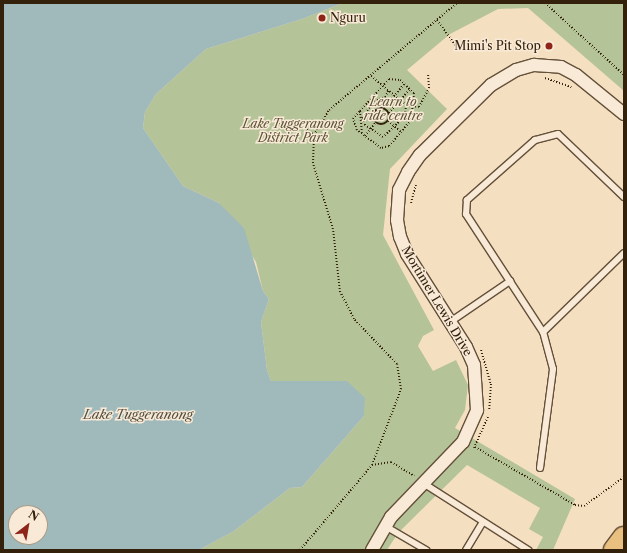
<!DOCTYPE html>
<html>
<head>
<meta charset="utf-8">
<style>
	body { margin:0 }
	#map { position:relative; width:627px; height:553px; overflow:hidden; background:#f5dfc1; font-family:"Libre Caslon Text",serif }
	div>[style] { position:absolute }
	[style*='--x'] { left:calc(var(--x)*1px); top:calc(var(--y)*1px); width:calc(var(--w)*1px); rotate:calc(var(--a)*1deg) }
	.green>* { inset:0; background:#b5c398 }
	.water>* { inset:0; background:#a0babc }
	.path>* { height:2px; margin-top:-1px; transform-origin:0; background:repeating-linear-gradient(90deg,#33210c 0 1px,transparent 0 3px) }
	.path>.ring { margin:-1px; padding:0; box-sizing:content-box; background:none; border:2px solid #33210c; border-radius:50% }
	.roads { filter:drop-shadow(1px 0 #645039) drop-shadow(-1px 0 #645039) drop-shadow(0 1px #645039) drop-shadow(0 -1px #645039) }
	.lane>* { height:6px; margin:-3px; padding:0 3px; transform-origin:3px; border-radius:3px; background:#f8ead7 }
	.street>* { height:12px; margin:-6px; padding:0 6px; transform-origin:6px; border-radius:6px; background:#f8ead7 }
	.highway>* { height:22px; margin:-11px; padding:0 11px; transform-origin:11px; border-radius:11px; background:#eac080 }
	.dots>* { width:11px; height:11px; translate:-50% -50%; box-sizing:border-box; border:2px solid #f8ead7; border-radius:50% }
	span { translate:-50% -50%; white-space:nowrap; text-align:center; line-height:1.15; -webkit-text-stroke:3px #f8ead7; paint-order:stroke }
	.poi-label { font-size:12px; color:#33210c }
	.left { translate:0 -50%; text-align:left }
	.right { translate:-100% -50%; text-align:right }
	.park-label { font-size:12px; color:#5a5236; font-style:italic }
	.street-label { font-size:12px; color:#33210c }
	.water-label { font-size:13px; color:#544f41; font-style:italic }
	.frame { position:absolute; inset:0; border:4px solid #33210c; pointer-events:none }
	.north { position:absolute; left:8px; top:505px; width:40px; height:40px; box-sizing:border-box; background:#f8ead7; border:1px solid #a99a86; border-radius:50%; rotate:31deg; font-size:11px; font-weight:700; line-height:16px; text-align:center; color:#33210c }
	.north::after { content:''; display:block; margin:auto; width:14px; height:18px; background:#8f2418; clip-path:polygon(50% 0,100% 100%,50% 72%,0 100%) }
</style>
</head>
<body>
<div id="map">
	<div class="green">
		<i style="clip-path:polygon(343px 3px,624px 3px,624px 91px,528px 8px,498px 9px,450px 34px,407px 70px,447px 109px,390px 169px,383px 235px,434px 330px,423px 336px,418px 346px,433px 371px,456px 360px,468px 385px,465px 410px,455px 428px,575px 499px,553px 550px,536px 550px,543px 537px,529px 529px,540px 508px,467px 465px,398px 533px,387px 550px,199px 550px,234px 531px,290px 488px,302px 487px,364px 416px,309px 381px,271px 381px,267px 370px,261px 322px,269px 299px,263px 291px,256px 262px,219px 203px,183px 186px,143px 128px,145px 112px,156px 94px,206px 49px,302px 19px)"></i>
	</div>
	<div class="water">
		<i style="clip-path:polygon(evenodd,3px 3px,343px 3px,302px 19px,206px 49px,156px 94px,145px 112px,143px 128px,183px 186px,219px 203px,244px 228px,263px 291px,269px 299px,261px 322px,267px 370px,271px 381px,347px 381px,365px 398px,364px 416px,302px 487px,290px 488px,234px 531px,199px 550px,3px 550px,3px 3px,16px 513px,40px 513px,40px 537px,16px 537px,16px 513px)"></i>
	</div>
	<div class="path">
		<i style="--x:545;--y:3;--w:107;--a:42.3"></i>
		<i style="--x:437;--y:20;--w:36;--a:54"></i>
		<i style="--x:371;--y:76;--w:45;--a:39.6"></i>
		<i style="--x:406;--y:105;--w:11;--a:95"></i>
		<i style="--x:405;--y:116;--w:30;--a:136"></i>
		<i style="--x:383;--y:137;--w:22;--a:-146"></i>
		<i style="--x:365;--y:125;--w:8;--a:-113"></i>
		<i style="--x:362;--y:118;--w:21;--a:-55"></i>
		<i style="--x:374;--y:101;--w:12;--a:-20"></i>
		<i style="--x:385;--y:97;--w:8;--a:-60"></i>
		<i style="--x:545;--y:78;--w:28;--a:19"></i>
		<i style="--x:406;--y:105;--w:13;--a:9"></i>
		<i style="--x:419;--y:107;--w:21;--a:-62"></i>
		<i style="--x:429;--y:88;--w:13;--a:-94"></i>
		<i class="ring" style="left:373px;top:108px;width:14px;height:14px"></i>
		<i style="--x:384;--y:108;--w:31;--a:-50"></i>
		<i style="--x:360;--y:111;--w:43;--a:-47.8"></i>
		<i style="--x:389;--y:79;--w:11;--a:5"></i>
		<i style="--x:400;--y:80;--w:19;--a:43"></i>
		<i style="--x:414;--y:93;--w:27;--a:96"></i>
		<i style="--x:411;--y:120;--w:34;--a:130"></i>
		<i style="--x:389;--y:146;--w:8;--a:166"></i>
		<i style="--x:381;--y:148;--w:30;--a:-143"></i>
		<i style="--x:357;--y:130;--w:12;--a:-110"></i>
		<i style="--x:353;--y:119;--w:11;--a:-49"></i>
		<i style="--x:360;--y:111;--w:22;--a:85"></i>
		<i style="--x:389;--y:113;--w:32;--a:-49"></i>
		<i style="--x:388;--y:121;--w:17;--a:40"></i>
		<i style="--x:276;--y:122;--w:26;--a:9"></i>
		<i style="--x:302;--y:126;--w:15;--a:37"></i>
		<i style="--x:365;--y:136;--w:18;--a:-52"></i>
		<i style="--x:411;--y:203;--w:20;--a:-75"></i>
		<i style="--x:481;--y:350;--w:35;--a:74"></i>
		<i style="--x:491;--y:384;--w:26;--a:94"></i>
		<i style="--x:475;--y:447;--w:116;--a:30.1"></i>
		<i style="--x:575;--y:505;--w:9;--a:6"></i>
		<i style="--x:584;--y:506;--w:49;--a:-35.9"></i>
		<i style="--x:474;--y:448;--w:35;--a:-66"></i>
		<i style="--x:372;--y:465;--w:19;--a:-9"></i>
		<i style="--x:391;--y:462;--w:27;--a:31"></i>
		<i style="--x:300;--y:550;--w:111;--a:-49.7"></i>
		<i style="--x:372;--y:465;--w:81;--a:-69.1"></i>
		<i style="--x:401;--y:389;--w:25;--a:-99"></i>
		<i style="--x:397;--y:364;--w:62;--a:-133.7"></i>
		<i style="--x:354;--y:319;--w:30;--a:-117"></i>
		<i style="--x:340;--y:292;--w:63;--a:-96.3"></i>
		<i style="--x:333;--y:229;--w:69;--a:-106.9"></i>
		<i style="--x:313;--y:163;--w:28;--a:-88"></i>
		<i style="--x:314;--y:135;--w:29;--a:-59"></i>
		<i style="--x:329;--y:110;--w:167;--a:-39.9"></i>
	</div>
	<div class="roads">
		<div class="lane">
			<i style="--x:624;--y:197;--w:91;--a:-136.3"></i>
			<i style="--x:558;--y:134;--w:24;--a:165"></i>
			<i style="--x:535;--y:140;--w:91;--a:138.6"></i>
			<i style="--x:467;--y:200;--w:14;--a:94"></i>
			<i style="--x:466;--y:214;--w:141;--a:56.9"></i>
			<i style="--x:543;--y:332;--w:113;--a:-44.3"></i>
			<i style="--x:450;--y:322;--w:73;--a:-34.3"></i>
			<i style="--x:540;--y:468;--w:100;--a:-82.5"></i>
			<i style="--x:553;--y:369;--w:38;--a:-105"></i>
			<i style="--x:423;--y:483;--w:125;--a:32.5"></i>
			<i style="--x:385;--y:526;--w:48;--a:30.3"></i>
			<i style="--x:466;--y:550;--w:33;--a:-59"></i>
		</div>
		<div class="street">
			<i style="--x:372;--y:550;--w:38;--a:-60"></i>
			<i style="--x:391;--y:517;--w:104;--a:-46.2"></i>
			<i style="--x:463;--y:442;--w:35;--a:-66"></i>
			<i style="--x:477;--y:410;--w:45;--a:-93.8"></i>
			<i style="--x:474;--y:365;--w:20;--a:-114"></i>
			<i style="--x:466;--y:347;--w:110;--a:-122.4"></i>
			<i style="--x:407;--y:254;--w:18;--a:-112"></i>
			<i style="--x:400;--y:237;--w:17;--a:-100"></i>
			<i style="--x:397;--y:220;--w:30;--a:-86"></i>
			<i style="--x:399;--y:190;--w:20;--a:-63"></i>
			<i style="--x:408;--y:172;--w:21;--a:-55"></i>
			<i style="--x:420;--y:155;--w:100;--a:-44.6"></i>
			<i style="--x:491;--y:85;--w:29;--a:-31"></i>
			<i style="--x:516;--y:70;--w:19;--a:-16"></i>
			<i style="--x:534;--y:65;--w:27;--a:4"></i>
			<i style="--x:561;--y:67;--w:17;--a:28"></i>
			<i style="--x:576;--y:75;--w:62;--a:39.1"></i>
		</div>
		<div class="highway">
			<i style="--x:615;--y:550;--w:15;--a:-53"></i>
		</div>
	</div>
	<div class="dots">
		<i style="left:322px;top:18px;background:#8f2418"></i>
		<i style="left:549px;top:46px;background:#8f2418"></i>
	</div>
	<div class="poi-label">
		<span class="left" style="left:330px;top:18px">Nguru</span>
		<span class="right" style="left:541px;top:46px">Mimi's Pit Stop</span>
	</div>
	<div class="park-label">
		<span style="left:393px;top:109px">Learn to<br>ride centre</span>
		<span style="left:293px;top:131px">Lake Tuggeranong<br>District Park</span>
	</div>
	<div class="street-label">
		<span style="left:437px;top:301px;rotate:59deg">Mortimer Lewis Drive</span>
	</div>
	<div class="water-label">
		<span style="left:138px;top:414px">Lake Tuggeranong</span>
	</div>
	<div class="frame"></div>
	<div class="north">N</div>
</div>
</body>
</html>
